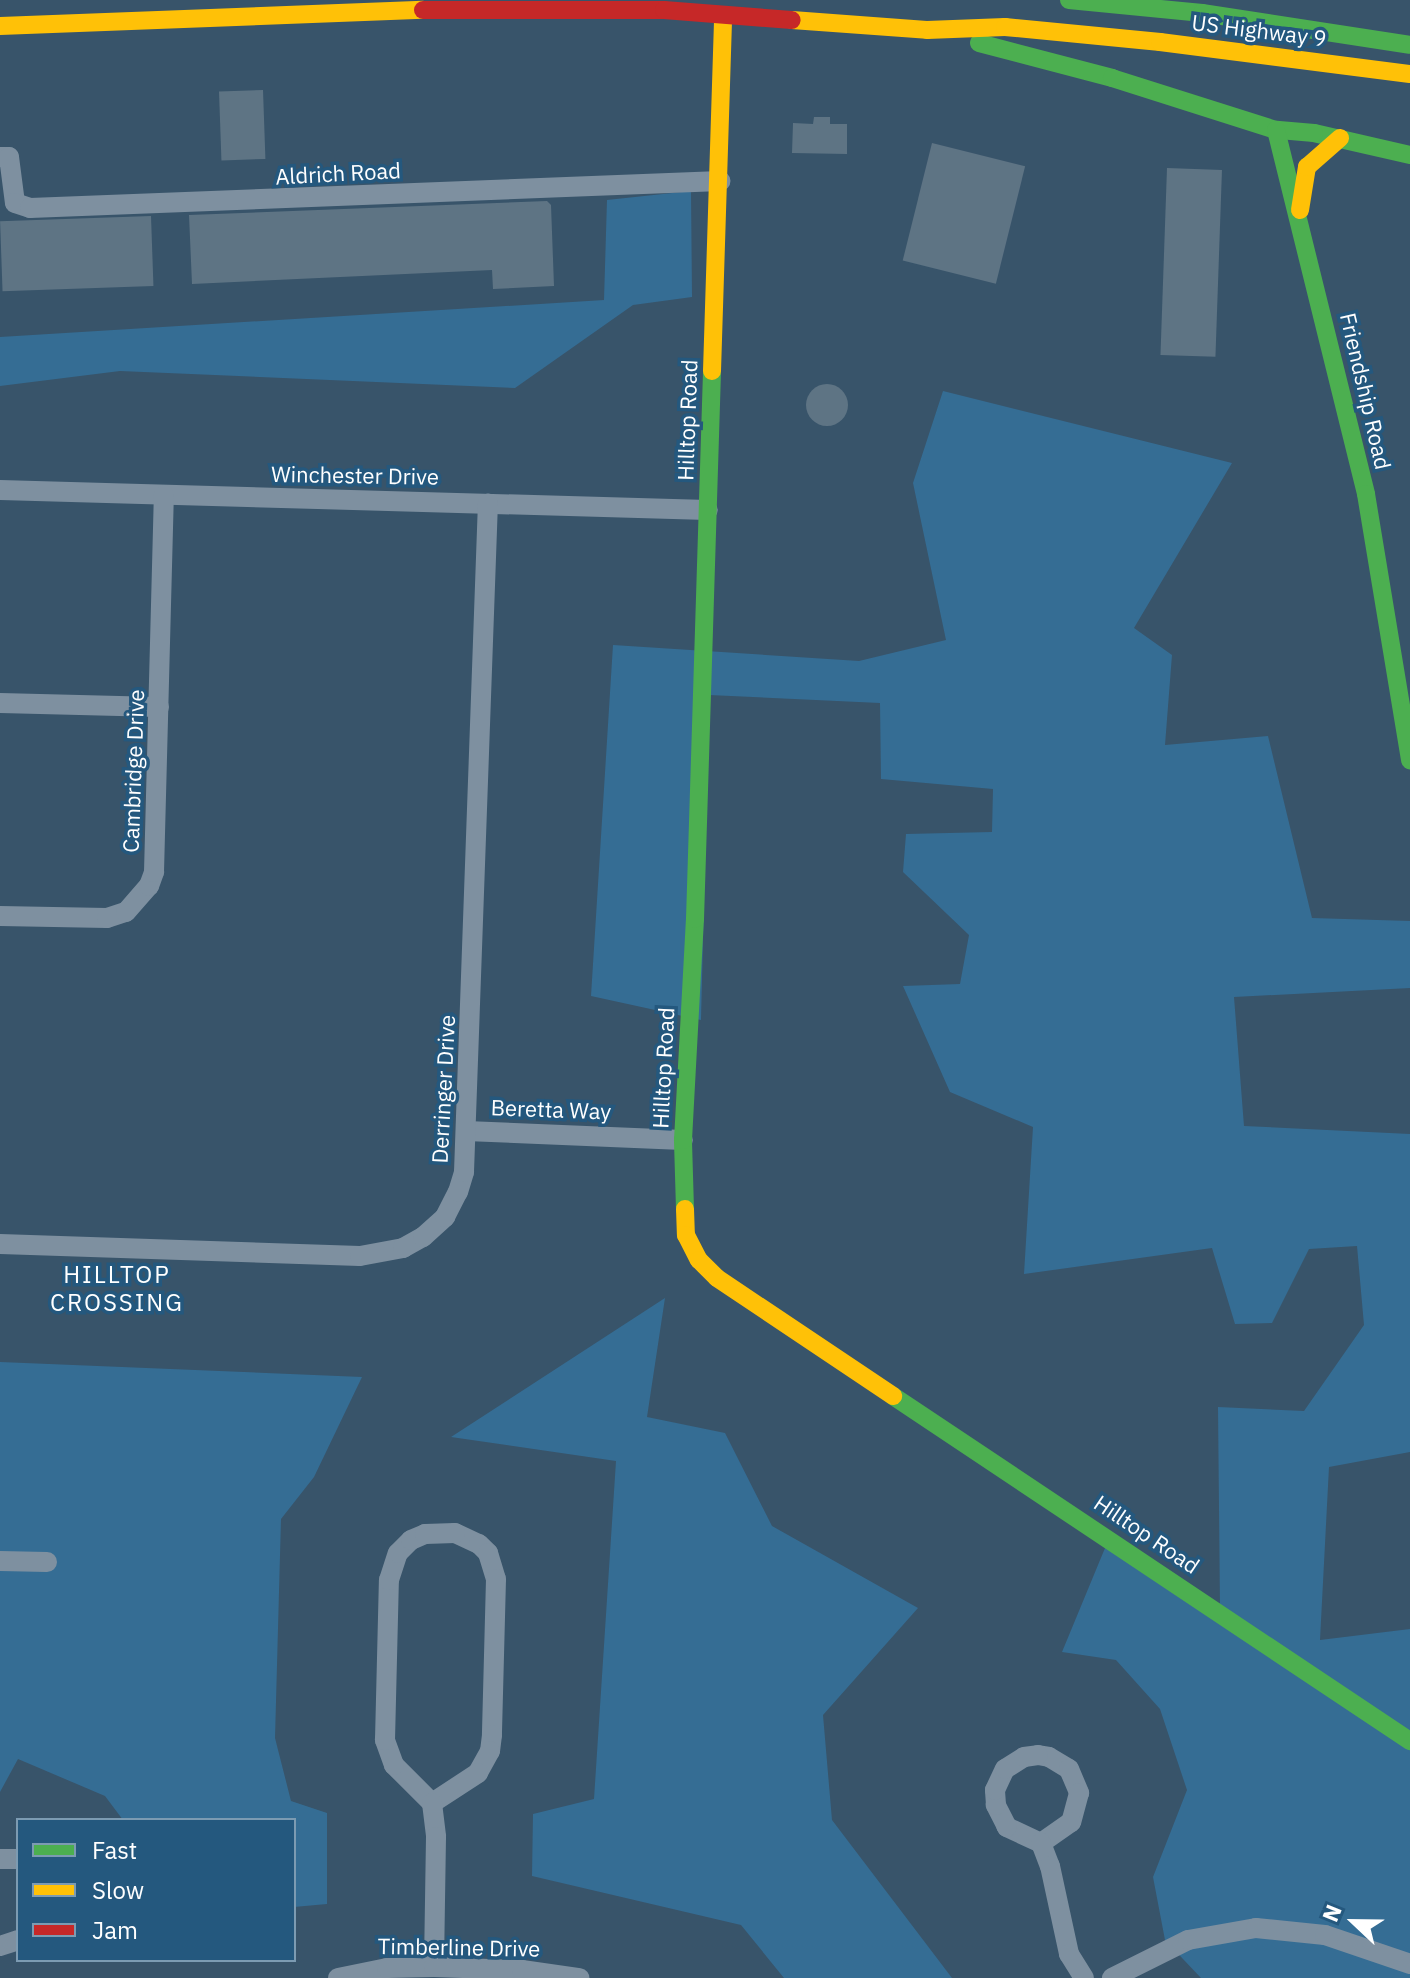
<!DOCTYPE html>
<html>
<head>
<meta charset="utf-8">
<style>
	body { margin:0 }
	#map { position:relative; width:1410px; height:1978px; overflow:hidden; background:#38546a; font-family:"IBM Plex Sans",sans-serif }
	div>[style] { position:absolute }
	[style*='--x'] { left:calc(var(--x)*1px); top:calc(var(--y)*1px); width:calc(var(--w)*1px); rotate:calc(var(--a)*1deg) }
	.green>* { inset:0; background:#356d94 }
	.building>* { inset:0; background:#5e7484; transform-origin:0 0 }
	.round { border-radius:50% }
	.street>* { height:20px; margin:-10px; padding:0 10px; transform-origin:10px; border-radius:10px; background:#7e90a0 }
	.fast>* { height:18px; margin:-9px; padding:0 9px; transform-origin:9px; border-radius:9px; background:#4caf50 }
	.slow>* { height:18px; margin:-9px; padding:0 9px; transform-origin:9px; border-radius:9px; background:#ffc107 }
	.jam>* { height:18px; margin:-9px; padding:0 9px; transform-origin:9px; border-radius:9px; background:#c62828 }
	span { translate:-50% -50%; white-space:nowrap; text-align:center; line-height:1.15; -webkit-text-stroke:7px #24587e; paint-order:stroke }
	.street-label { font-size:22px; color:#fff }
	.neighbourhood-label { font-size:24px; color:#fff; letter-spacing:2px }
	.legend { position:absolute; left:16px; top:1818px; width:280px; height:144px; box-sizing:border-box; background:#24587e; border:2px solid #7c9bb2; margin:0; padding:10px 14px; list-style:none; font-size:24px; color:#fff }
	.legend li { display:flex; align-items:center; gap:16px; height:40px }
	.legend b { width:40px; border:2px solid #7c9bb2 }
	.north { position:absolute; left:1314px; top:1882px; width:80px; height:80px; -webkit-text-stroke:6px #24587e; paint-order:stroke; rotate:292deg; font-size:22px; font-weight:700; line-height:32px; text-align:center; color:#fff }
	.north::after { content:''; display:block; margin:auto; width:28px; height:36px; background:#fff; clip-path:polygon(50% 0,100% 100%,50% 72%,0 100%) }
</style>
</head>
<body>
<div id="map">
	<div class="green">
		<i style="clip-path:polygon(691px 191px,692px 297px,633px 305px,515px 388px,120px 371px,0 386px,0 337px,604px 300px,607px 200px)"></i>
		<i style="clip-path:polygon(943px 391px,1232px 463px,1134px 628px,1172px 655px,1165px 745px,1268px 736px,1312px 918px,1410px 921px,1410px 988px,1234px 997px,1244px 1126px,1410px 1134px,1410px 1452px,1329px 1467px,1320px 1640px,1410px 1629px,1410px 1978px,1201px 1978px,1165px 1940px,1153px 1877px,1187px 1790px,1160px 1709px,1116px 1660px,1062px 1652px,1110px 1536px,1220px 1608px,1218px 1407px,1304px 1411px,1364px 1325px,1357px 1246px,1309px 1249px,1272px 1323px,1235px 1324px,1212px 1248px,1024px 1274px,1033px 1127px,950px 1092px,903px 986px,960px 984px,969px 935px,903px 872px,906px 834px,992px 832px,993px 789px,881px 779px,880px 703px,709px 695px,701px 1020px,591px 996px,613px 645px,859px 661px,946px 640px,913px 483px)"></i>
		<i style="clip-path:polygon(665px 1298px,647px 1417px,725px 1433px,772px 1526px,918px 1608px,823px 1715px,832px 1820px,952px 1978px,784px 1978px,741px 1925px,532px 1876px,533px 1814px,594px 1799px,616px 1461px,451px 1437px)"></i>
		<i style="clip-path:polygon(0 1362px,362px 1377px,314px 1477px,281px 1519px,275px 1738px,291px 1801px,327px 1813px,327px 1904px,294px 1907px,294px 1820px,123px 1820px,105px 1796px,18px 1759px,0 1792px)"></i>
	</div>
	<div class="building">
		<i style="left:263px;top:90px;width:69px;height:44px;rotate:88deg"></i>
		<i style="clip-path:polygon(814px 117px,830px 117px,830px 124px,847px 124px,847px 154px,792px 153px,793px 123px,813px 124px)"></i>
		<i style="left:932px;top:143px;width:96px;height:121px;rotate:14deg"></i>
		<i style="left:1167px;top:168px;width:55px;height:187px;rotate:2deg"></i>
		<i style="clip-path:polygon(547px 201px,551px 205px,554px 286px,493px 289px,492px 270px,192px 284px,189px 215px)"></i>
		<i style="left:151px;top:216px;width:70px;height:151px;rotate:88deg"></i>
		<i class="round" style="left:806px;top:384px;width:42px;height:42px"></i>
	</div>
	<div class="street">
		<i style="--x:0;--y:157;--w:9;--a:0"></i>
		<i style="--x:9;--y:157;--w:46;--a:82.6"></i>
		<i style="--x:15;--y:203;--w:16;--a:18"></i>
		<i style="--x:30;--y:208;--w:691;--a:-2.24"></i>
		<i style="--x:0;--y:490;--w:708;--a:1.62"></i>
		<i style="--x:0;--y:703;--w:159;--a:1.4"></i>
		<i style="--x:0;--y:916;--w:107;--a:1.1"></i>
		<i style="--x:107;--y:918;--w:20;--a:-18"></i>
		<i style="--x:126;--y:912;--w:35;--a:-49"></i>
		<i style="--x:149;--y:886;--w:15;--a:-70"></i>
		<i style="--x:154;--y:872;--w:377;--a:-88.5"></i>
		<i style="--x:466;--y:1131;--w:217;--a:2.4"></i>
		<i style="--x:0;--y:1244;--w:360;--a:1.9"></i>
		<i style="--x:360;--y:1256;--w:44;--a:-10.5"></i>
		<i style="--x:403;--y:1248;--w:23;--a:-29"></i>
		<i style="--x:423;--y:1237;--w:30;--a:-42"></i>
		<i style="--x:445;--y:1217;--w:28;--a:-63"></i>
		<i style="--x:458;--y:1192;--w:21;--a:-73"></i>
		<i style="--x:464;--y:1172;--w:669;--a:-87.95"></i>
		<i style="--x:455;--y:1533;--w:26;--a:25"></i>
		<i style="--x:479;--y:1544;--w:13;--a:45"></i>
		<i style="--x:488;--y:1553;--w:27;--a:73"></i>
		<i style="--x:496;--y:1579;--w:156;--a:91.5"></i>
		<i style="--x:492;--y:1735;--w:16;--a:97"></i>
		<i style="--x:490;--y:1751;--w:25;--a:119"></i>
		<i style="--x:478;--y:1773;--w:55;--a:146.9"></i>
		<i style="--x:432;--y:1803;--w:54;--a:-135"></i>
		<i style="--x:394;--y:1765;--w:27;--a:-110"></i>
		<i style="--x:385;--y:1740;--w:160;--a:-88.6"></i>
		<i style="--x:389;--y:1580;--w:28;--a:-72"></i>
		<i style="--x:398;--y:1553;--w:18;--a:-45"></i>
		<i style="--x:411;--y:1540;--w:15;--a:-23"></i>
		<i style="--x:425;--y:1534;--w:30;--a:-2"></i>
		<i style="--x:0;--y:1561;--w:47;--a:1.2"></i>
		<i style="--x:1038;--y:1755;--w:11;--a:10"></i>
		<i style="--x:1049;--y:1757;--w:23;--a:31"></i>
		<i style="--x:1069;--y:1769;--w:26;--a:67"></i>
		<i style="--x:1079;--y:1793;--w:30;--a:105"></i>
		<i style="--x:1071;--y:1822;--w:37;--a:145"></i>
		<i style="--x:1041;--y:1843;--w:38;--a:-155"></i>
		<i style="--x:1007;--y:1827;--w:25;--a:-117"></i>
		<i style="--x:996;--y:1805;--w:15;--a:-94"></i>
		<i style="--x:995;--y:1790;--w:23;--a:-65"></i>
		<i style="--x:1005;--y:1769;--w:22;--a:-32"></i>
		<i style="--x:1024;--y:1757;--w:14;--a:-8"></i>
		<i style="--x:432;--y:1803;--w:34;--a:83"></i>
		<i style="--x:436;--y:1837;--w:130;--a:90.9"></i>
		<i style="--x:1041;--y:1843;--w:25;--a:69"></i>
		<i style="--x:1050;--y:1866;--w:90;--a:77.8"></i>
		<i style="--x:1069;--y:1954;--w:28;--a:58"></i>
		<i style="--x:0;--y:1859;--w:18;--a:0"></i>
		<i style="--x:0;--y:1946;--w:19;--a:-18"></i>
		<i style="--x:338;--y:1978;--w:50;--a:-11.5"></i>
		<i style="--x:387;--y:1968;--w:47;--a:-1.2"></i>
		<i style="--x:434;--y:1967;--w:88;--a:2"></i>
		<i style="--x:522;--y:1970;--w:58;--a:8"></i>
		<i style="--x:1112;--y:1978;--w:85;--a:-26.6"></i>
		<i style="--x:1188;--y:1940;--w:69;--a:-10"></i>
		<i style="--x:1256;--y:1928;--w:69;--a:5.8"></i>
		<i style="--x:1325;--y:1935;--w:90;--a:18.8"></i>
	</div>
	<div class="fast">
		<i style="--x:1069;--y:0;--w:134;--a:5.6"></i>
		<i style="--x:1202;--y:13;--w:210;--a:8.7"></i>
		<i style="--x:979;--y:43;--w:138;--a:14.7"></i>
		<i style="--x:1112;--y:78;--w:172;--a:17.6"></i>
		<i style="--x:1410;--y:155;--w:98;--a:-167.1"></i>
		<i style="--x:1314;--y:133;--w:38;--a:-175"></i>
		<i style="--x:1276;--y:130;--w:375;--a:76.1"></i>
		<i style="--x:1366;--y:494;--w:270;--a:80.6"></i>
		<i style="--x:685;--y:1209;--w:69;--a:-91.7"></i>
		<i style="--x:683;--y:1140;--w:221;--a:-86.9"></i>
		<i style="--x:695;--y:919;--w:548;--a:-88.22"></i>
		<i style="--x:893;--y:1396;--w:622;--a:33.72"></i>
	</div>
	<div class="slow">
		<i style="--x:792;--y:20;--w:135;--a:4.2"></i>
		<i style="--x:927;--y:30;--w:78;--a:-2.2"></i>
		<i style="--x:1005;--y:27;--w:156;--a:5.5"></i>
		<i style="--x:1160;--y:42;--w:252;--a:7.3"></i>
		<i style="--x:0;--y:26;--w:423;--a:-2.2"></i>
		<i style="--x:1300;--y:210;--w:44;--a:-80.8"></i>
		<i style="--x:1307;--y:167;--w:44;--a:-41.3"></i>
		<i style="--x:712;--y:371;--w:355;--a:-88.2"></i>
		<i style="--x:685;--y:1209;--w:26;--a:88"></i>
		<i style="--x:686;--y:1235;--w:28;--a:63"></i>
		<i style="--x:699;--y:1260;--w:25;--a:45"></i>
		<i style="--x:717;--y:1278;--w:212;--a:33.8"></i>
	</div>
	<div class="jam">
		<i style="--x:423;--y:10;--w:241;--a:0"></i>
		<i style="--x:664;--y:10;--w:128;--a:4.5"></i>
	</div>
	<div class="street-label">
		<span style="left:1259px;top:30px;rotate:7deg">US Highway 9</span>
		<span style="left:338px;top:173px;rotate:-3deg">Aldrich Road</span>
		<span style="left:1366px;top:391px;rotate:77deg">Friendship Road</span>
		<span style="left:687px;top:420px;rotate:-88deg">Hilltop Road</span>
		<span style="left:355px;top:475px;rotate:1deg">Winchester Drive</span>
		<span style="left:133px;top:771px;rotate:-88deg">Cambridge Drive</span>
		<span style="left:663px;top:1068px;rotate:-87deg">Hilltop Road</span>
		<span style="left:443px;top:1089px;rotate:-87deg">Derringer Drive</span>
		<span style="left:551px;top:1109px;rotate:2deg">Beretta Way</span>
		<span style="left:1147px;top:1534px;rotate:34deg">Hilltop Road</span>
		<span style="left:459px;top:1947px;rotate:1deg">Timberline Drive</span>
	</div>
	<div class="neighbourhood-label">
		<span style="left:117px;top:1289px">HILLTOP<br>CROSSING</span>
	</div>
	<ul class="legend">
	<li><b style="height:10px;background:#4caf50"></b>Fast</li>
	<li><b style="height:10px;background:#ffc107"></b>Slow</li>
	<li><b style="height:10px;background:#c62828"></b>Jam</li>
	</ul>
	<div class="north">N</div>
</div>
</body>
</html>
